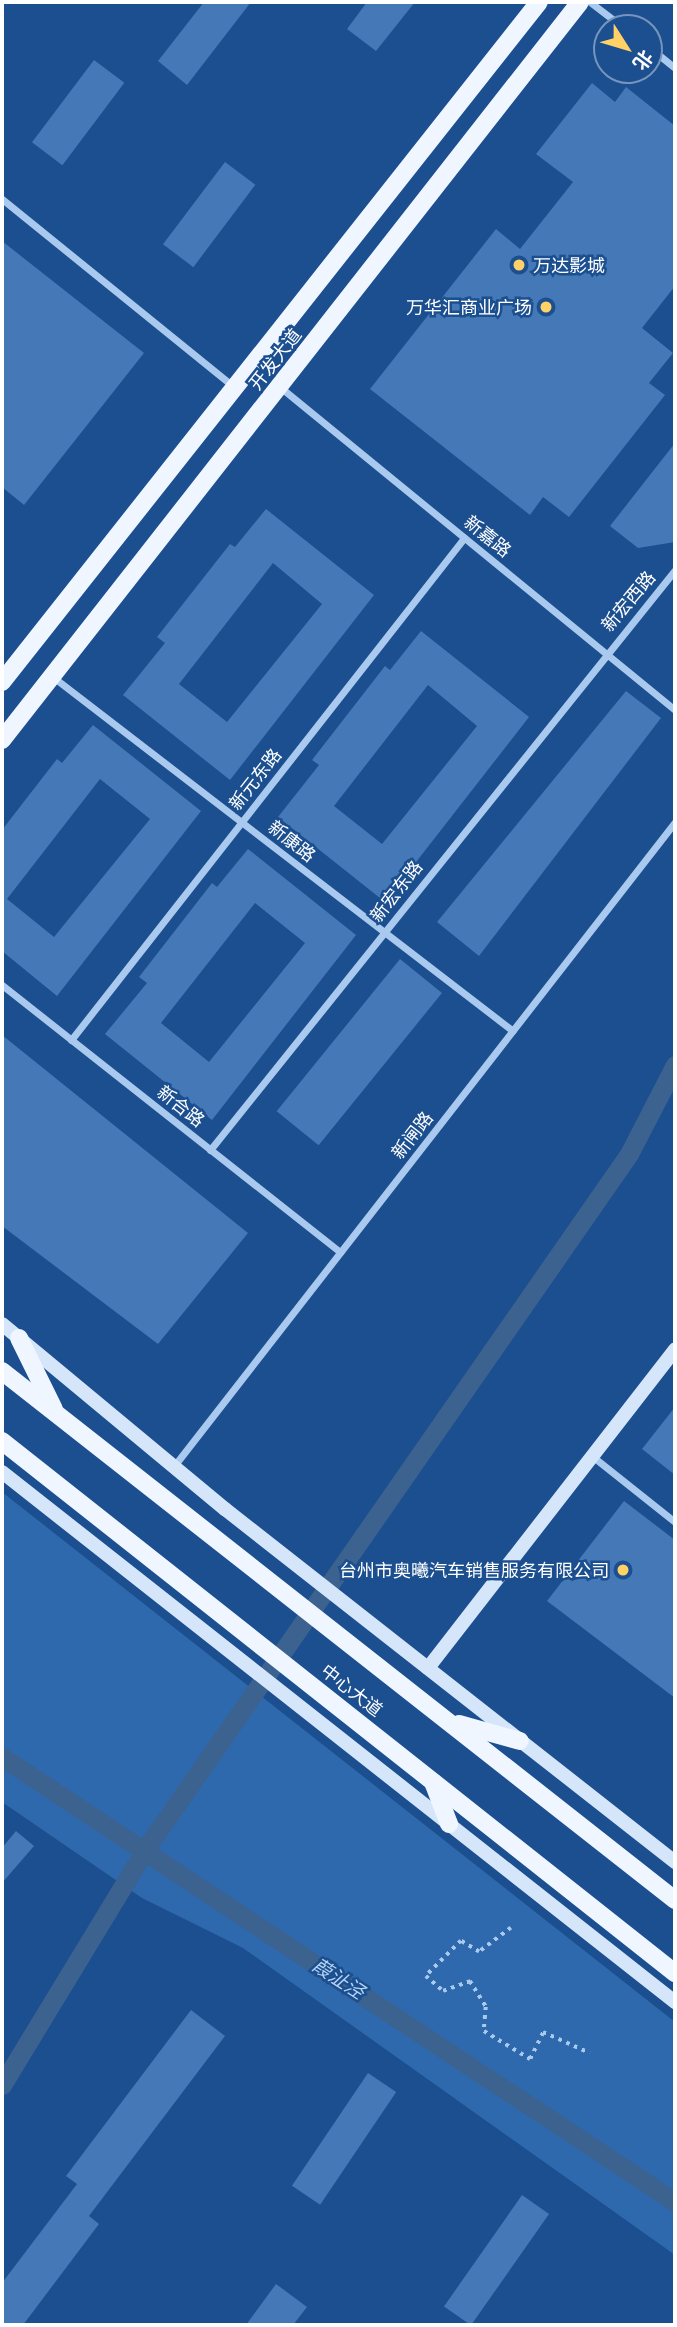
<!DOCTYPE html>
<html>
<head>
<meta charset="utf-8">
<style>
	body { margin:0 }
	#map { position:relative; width:677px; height:2327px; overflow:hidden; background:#1b4f8f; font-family:"Noto Sans","Noto Sans SC",sans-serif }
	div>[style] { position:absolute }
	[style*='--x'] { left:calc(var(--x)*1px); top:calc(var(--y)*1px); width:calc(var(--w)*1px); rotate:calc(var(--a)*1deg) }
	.green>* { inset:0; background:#2e69ad }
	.canal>* { height:19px; margin:-9.5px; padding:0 9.5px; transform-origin:9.5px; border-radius:9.5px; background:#3c6290 }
	.building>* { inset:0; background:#4478b7; transform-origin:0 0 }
	.path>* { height:3.5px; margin-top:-1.75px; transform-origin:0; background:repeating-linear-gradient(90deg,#a9c9ee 0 3.5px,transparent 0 8.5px) }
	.street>* { height:7px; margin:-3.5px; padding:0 3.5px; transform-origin:3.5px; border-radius:3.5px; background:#a9c9ee }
	.secondary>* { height:14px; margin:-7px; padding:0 7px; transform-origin:7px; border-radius:7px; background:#d6e6fa }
	.primary>* { height:18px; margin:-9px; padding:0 9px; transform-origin:9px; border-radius:9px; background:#f0f6ff }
	.dots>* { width:19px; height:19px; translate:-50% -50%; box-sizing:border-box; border:4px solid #1b4f8f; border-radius:50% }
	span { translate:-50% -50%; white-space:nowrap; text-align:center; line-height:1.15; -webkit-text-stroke:5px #1b4f8f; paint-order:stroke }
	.poi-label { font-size:18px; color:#fff }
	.left { translate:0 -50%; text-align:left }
	.right { translate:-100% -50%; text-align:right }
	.street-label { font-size:18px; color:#fff }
	.water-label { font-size:19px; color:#b5d3f5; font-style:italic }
	.frame { position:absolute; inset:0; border:4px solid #fff; pointer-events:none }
	.north { position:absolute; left:593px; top:14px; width:70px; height:70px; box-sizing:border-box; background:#1b4f8f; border:2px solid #7695bc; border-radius:50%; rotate:127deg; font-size:19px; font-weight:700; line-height:28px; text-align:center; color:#fff }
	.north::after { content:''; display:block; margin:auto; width:24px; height:32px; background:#ffd166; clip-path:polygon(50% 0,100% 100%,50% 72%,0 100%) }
</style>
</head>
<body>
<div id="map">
	<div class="green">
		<i style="clip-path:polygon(2px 1492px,675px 2022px,675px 2255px,243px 1948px,142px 1898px,2px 1802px)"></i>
	</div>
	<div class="canal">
		<i style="--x:2;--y:1757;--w:807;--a:33.47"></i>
		<i style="--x:2;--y:2085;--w:274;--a:-58.7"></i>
		<i style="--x:144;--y:1851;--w:849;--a:-55.17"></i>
		<i style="--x:629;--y:1154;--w:100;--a:-62.7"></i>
	</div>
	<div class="building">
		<i style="clip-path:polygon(204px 2px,251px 2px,187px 85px,158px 61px)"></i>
		<i style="clip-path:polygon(367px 2px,415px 2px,376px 51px,347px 29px)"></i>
		<i style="left:94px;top:60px;width:38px;height:103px;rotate:37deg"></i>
		<i style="clip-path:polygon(592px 83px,615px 102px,626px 87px,675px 126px,675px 286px,642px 328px,673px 353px,649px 383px,665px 395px,569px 517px,543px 497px,530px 515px,370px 389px,496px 229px,520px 249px,573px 182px,536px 154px)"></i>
		<i style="left:225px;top:162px;width:38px;height:103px;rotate:37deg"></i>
		<i style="clip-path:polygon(2px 241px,144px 353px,24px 505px,2px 487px)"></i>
		<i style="clip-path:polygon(675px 443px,675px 542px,638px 548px,610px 526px)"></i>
		<i style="clip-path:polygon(evenodd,266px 509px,374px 595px,230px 780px,123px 695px,165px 643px,157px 637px,230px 544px,235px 547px,266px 509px,273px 563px,322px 604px,227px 722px,179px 684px,273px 563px)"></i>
		<i style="clip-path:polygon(evenodd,421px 631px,529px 717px,385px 902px,278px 817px,319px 765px,312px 760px,385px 666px,390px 670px,421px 631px,428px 685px,477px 726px,382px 844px,334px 806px,428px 685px)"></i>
		<i style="clip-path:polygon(626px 691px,661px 718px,479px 956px,437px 922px)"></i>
		<i style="clip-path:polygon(evenodd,93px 725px,201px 811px,57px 996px,2px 951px,2px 830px,57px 759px,62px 763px,93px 725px,100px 779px,150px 819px,54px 937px,7px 899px,100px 779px)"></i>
		<i style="clip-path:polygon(evenodd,248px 849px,356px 935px,212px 1120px,105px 1034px,147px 983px,139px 977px,212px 883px,217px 887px,248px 849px,255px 903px,305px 943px,209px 1062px,161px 1023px,255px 903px)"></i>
		<i style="left:400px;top:959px;width:54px;height:196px;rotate:39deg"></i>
		<i style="clip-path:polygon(2px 1035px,248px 1233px,158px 1344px,2px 1226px)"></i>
		<i style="clip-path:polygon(675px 1407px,675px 1475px,642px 1449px)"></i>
		<i style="clip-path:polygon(624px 1501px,675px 1540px,675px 1698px,547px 1601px)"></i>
		<i style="clip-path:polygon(16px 1831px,34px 1846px,2px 1883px,2px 1848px)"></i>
		<i style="clip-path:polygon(191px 2010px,225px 2036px,89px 2216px,99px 2224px,23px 2325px,2px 2325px,2px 2283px,77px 2184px,66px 2176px)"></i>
		<i style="left:368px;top:2073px;width:34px;height:136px;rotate:34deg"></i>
		<i style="left:522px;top:2195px;width:33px;height:136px;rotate:35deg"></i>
		<i style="clip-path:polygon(276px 2284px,307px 2307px,293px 2325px,246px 2325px)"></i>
	</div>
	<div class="path">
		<i style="--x:511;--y:1928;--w:40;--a:143"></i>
		<i style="--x:479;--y:1952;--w:21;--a:-149"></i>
		<i style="--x:461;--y:1941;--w:49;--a:135"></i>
		<i style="--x:426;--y:1976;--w:23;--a:41"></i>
		<i style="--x:443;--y:1991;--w:29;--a:-20"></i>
		<i style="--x:470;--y:1981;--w:31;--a:58"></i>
		<i style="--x:486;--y:2007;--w:24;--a:95"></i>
		<i style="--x:484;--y:2031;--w:54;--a:31.3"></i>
		<i style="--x:530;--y:2059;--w:30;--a:-64"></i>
		<i style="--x:543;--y:2032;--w:51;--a:24.1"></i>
	</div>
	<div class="street">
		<i style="--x:590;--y:2;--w:43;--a:37.4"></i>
		<i style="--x:649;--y:47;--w:33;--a:39"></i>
		<i style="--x:2;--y:199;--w:299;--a:39"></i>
		<i style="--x:280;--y:387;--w:510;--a:39.27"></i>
		<i style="--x:53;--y:677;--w:580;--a:37.58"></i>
		<i style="--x:2;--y:985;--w:431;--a:38.3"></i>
		<i style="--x:71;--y:1040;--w:638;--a:-51.94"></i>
		<i style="--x:210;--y:1150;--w:743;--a:-51.28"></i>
		<i style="--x:592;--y:1456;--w:106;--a:38.5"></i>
		<i style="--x:174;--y:1466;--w:816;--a:-52.12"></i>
	</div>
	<div class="secondary">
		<i style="--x:2;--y:1324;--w:290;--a:39.7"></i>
		<i style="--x:225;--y:1509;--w:572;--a:38.11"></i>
		<i style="--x:2;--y:1472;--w:857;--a:38.22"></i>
		<i style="--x:428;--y:1668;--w:403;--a:-52.2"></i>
	</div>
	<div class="primary">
		<i style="--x:2;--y:682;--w:866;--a:-51.7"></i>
		<i style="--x:2;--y:740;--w:937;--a:-51.93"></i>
		<i style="--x:19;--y:1338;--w:79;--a:63.8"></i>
		<i style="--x:2;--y:1371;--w:856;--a:38.17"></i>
		<i style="--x:2;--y:1441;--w:858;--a:38.33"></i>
		<i style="--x:459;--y:1724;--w:63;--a:15.6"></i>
		<i style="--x:433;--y:1782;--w:45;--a:69.1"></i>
	</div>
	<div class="dots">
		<i style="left:519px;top:265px;background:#ffd166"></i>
		<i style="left:546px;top:307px;background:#ffd166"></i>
		<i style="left:623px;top:1570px;background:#ffd166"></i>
	</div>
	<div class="poi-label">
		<span class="left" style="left:533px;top:265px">万达影城</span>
		<span class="right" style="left:532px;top:307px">万华汇商业广场</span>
		<span class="right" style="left:609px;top:1570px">台州市奥曦汽车销售服务有限公司</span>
	</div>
	<div class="street-label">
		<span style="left:275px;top:359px;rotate:-52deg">开发大道</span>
		<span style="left:488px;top:536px;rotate:39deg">新嘉路</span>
		<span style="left:628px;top:601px;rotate:-50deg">新宏西路</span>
		<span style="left:255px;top:779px;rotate:-52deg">新元东路</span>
		<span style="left:292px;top:841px;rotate:38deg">新康路</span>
		<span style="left:396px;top:891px;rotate:-52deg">新宏东路</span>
		<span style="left:181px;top:1106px;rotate:38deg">新合路</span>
		<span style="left:412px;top:1135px;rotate:-52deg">新闸路</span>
		<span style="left:352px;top:1690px;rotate:38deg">中心大道</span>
	</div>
	<div class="water-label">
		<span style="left:338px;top:1979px;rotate:33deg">葭沚泾</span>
	</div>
	<div class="frame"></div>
	<div class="north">北</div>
</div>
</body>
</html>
